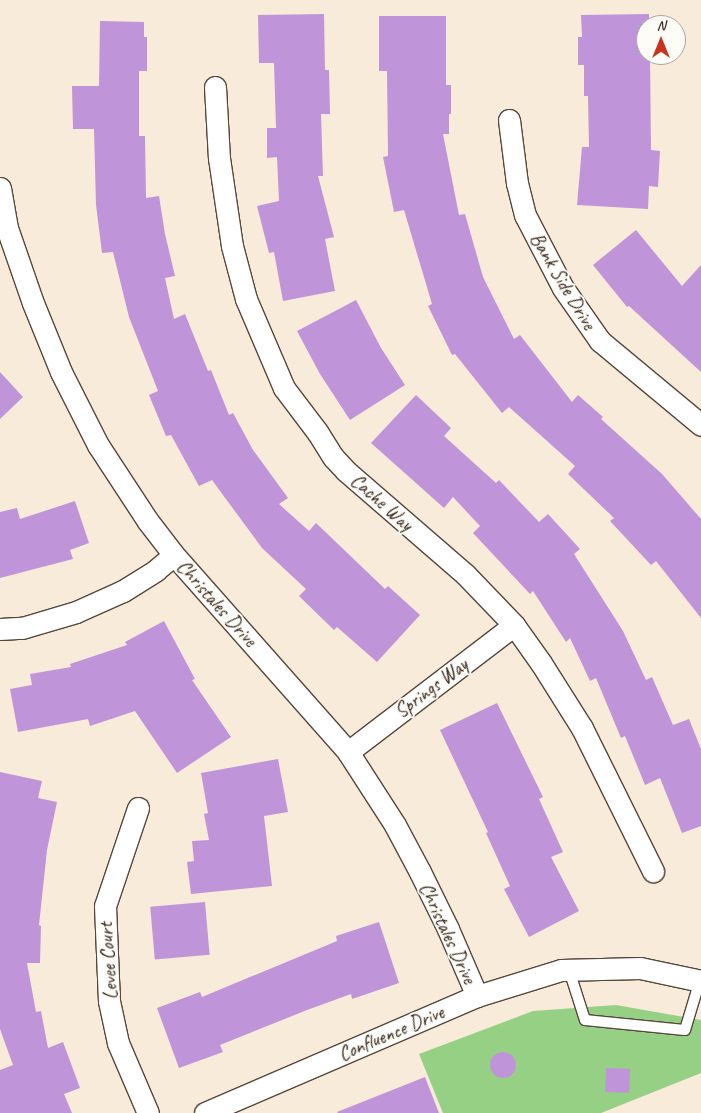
<!DOCTYPE html>
<html>
<head>
<meta charset="utf-8">
<style>
	body { margin:0 }
	#map { position:relative; width:701px; height:1113px; overflow:hidden; background:#f8ebd9; font-family:Caveat,sans-serif }
	div>[style] { position:absolute }
	[style*='--x'] { left:calc(var(--x)*1px); top:calc(var(--y)*1px); width:calc(var(--w)*1px); rotate:calc(var(--a)*1deg) }
	.green>* { inset:0; background:#96d084 }
	.building>* { inset:0; background:#c094d9; transform-origin:0 0 }
	.round { border-radius:50% }
	.roads { filter:drop-shadow(1px 0 #57473a) drop-shadow(-1px 0 #57473a) drop-shadow(0 1px #57473a) drop-shadow(0 -1px #57473a) }
	.service>* { height:10px; margin:-5px; padding:0 5px; transform-origin:5px; border-radius:5px; background:#fff }
	.minor>* { height:21px; margin:-10.5px; padding:0 10.5px; transform-origin:10.5px; border-radius:10.5px; background:#fff }
	span { translate:-50% -50%; white-space:nowrap; text-align:center; line-height:1.15; -webkit-text-stroke:4px #fdfcf7; paint-order:stroke }
	.street-label { font-size:20px; color:#3b2a1e }
	.north { position:absolute; left:636px; top:15px; width:50px; height:50px; box-sizing:border-box; background:#fdfcf7; border:1px solid #afa8a0; border-radius:50%; rotate:0deg; font-size:14px; font-weight:700; line-height:20px; text-align:center; color:#3b2a1e }
	.north::after { content:''; display:block; margin:auto; width:18px; height:22px; background:#c8321e; clip-path:polygon(50% 0,100% 100%,50% 72%,0 100%) }
</style>
</head>
<body>
<div id="map">
	<div class="green">
		<i style="clip-path:polygon(616px 1005px,701px 1020px,701px 1073px,601px 1113px,443px 1113px,419px 1054px,533px 1011px)"></i>
	</div>
	<div class="building">
		<i style="clip-path:polygon(324px 14px,325px 70px,329px 70px,330px 114px,321px 114px,323px 176px,318px 176px,334px 237px,325px 239px,335px 291px,283px 301px,274px 252px,269px 253px,257px 206px,279px 201px,277px 157px,267px 158px,267px 128px,276px 128px,274px 63px,259px 63px,258px 15px)"></i>
		<i style="clip-path:polygon(649px 14px,649px 25px,646px 25px,646px 55px,650px 55px,651px 150px,660px 151px,658px 187px,649px 186px,648px 209px,577px 205px,582px 147px,589px 147px,588px 96px,584px 96px,584px 65px,578px 65px,578px 37px,582px 37px,581px 15px)"></i>
		<i style="clip-path:polygon(379px 16px,446px 16px,446px 85px,451px 85px,451px 114px,449px 114px,449px 134px,443px 134px,459px 215px,465px 214px,483px 277px,514px 339px,520px 335px,572px 402px,578px 395px,603px 417px,601px 419px,662px 474px,701px 519px,701px 618px,656px 561px,651px 565px,610px 521px,614px 518px,568px 474px,575px 466px,509px 407px,502px 413px,455px 354px,452px 355px,428px 306px,432px 304px,404px 210px,394px 212px,383px 157px,388px 156px,387px 71px,379px 71px)"></i>
		<i style="clip-path:polygon(100px 21px,144px 22px,144px 37px,147px 37px,147px 71px,139px 71px,139px 136px,145px 136px,146px 198px,159px 196px,165px 234px,175px 276px,165px 278px,174px 319px,185px 314px,208px 371px,211px 370px,229px 415px,233px 413px,253px 450px,288px 498px,279px 504px,309px 531px,316px 523px,385px 589px,388px 586px,420px 615px,377px 662px,337px 627px,334px 630px,299px 596px,306px 589px,262px 548px,212px 480px,199px 486px,171px 435px,166px 436px,149px 395px,158px 391px,129px 317px,113px 252px,102px 253px,96px 205px,94px 129px,73px 129px,72px 86px,99px 86px)"></i>
		<i style="clip-path:polygon(636px 230px,682px 286px,701px 265px,701px 372px,629px 306px,627px 307px,593px 265px)"></i>
		<i style="clip-path:polygon(356px 300px,381px 348px,405px 385px,350px 420px,320px 374px,297px 331px)"></i>
		<i style="clip-path:polygon(0 372px,23px 397px,0 419px)"></i>
		<i style="clip-path:polygon(416px 395px,451px 428px,444px 436px,496px 483px,499px 480px,539px 522px,548px 514px,580px 549px,574px 554px,623px 631px,646px 680px,652px 677px,673px 725px,689px 719px,701px 749px,701px 826px,682px 833px,660px 778px,645px 785px,625px 736px,621px 738px,596px 678px,590px 681px,570px 638px,566px 642px,533px 591px,530px 594px,473px 533px,480px 526px,453px 497px,444px 508px,371px 443px)"></i>
		<i style="clip-path:polygon(75px 501px,89px 543px,70px 550px,73px 559px,0 578px,0 512px,17px 508px,20px 519px)"></i>
		<i style="clip-path:polygon(164px 621px,195px 679px,192px 680px,231px 737px,177px 773px,135px 711px,90px 726px,88px 719px,18px 732px,10px 689px,32px 685px,30px 674px,71px 667px,70px 664px,127px 645px,125px 642px)"></i>
		<i style="clip-path:polygon(497px 703px,543px 797px,539px 799px,563px 852px,551px 857px,579px 911px,529px 937px,504px 889px,510px 886px,486px 833px,488px 832px,440px 730px)"></i>
		<i style="clip-path:polygon(278px 759px,288px 812px,264px 816px,272px 886px,191px 894px,187px 862px,194px 861px,192px 841px,209px 840px,204px 814px,208px 813px,201px 773px)"></i>
		<i style="clip-path:polygon(0 772px,42px 781px,38px 798px,57px 802px,47px 850px,39px 925px,41px 926px,40px 963px,27px 963px,36px 1012px,41px 1011px,48px 1048px,63px 1042px,80px 1088px,64px 1094px,72px 1113px,0 1113px,0 1070px,13px 1065px,0 1029px)"></i>
		<i style="left:205px;top:902px;width:53px;height:55px;rotate:85deg"></i>
		<i style="clip-path:polygon(379px 922px,399px 983px,352px 999px,351px 994px,307px 1010px,220px 1045px,223px 1052px,179px 1068px,157px 1008px,200px 992px,202px 997px,337px 941px,336px 936px)"></i>
		<i class="round" style="left:490px;top:1052px;width:26px;height:26px"></i>
		<i style="left:606px;top:1068px;width:24px;height:24px;rotate:2deg"></i>
		<i style="clip-path:polygon(425px 1077px,439px 1113px,338px 1113px,337px 1112px)"></i>
	</div>
	<div class="roads">
		<div class="service">
			<i style="--x:569;--y:970;--w:52;--a:72.3"></i>
			<i style="--x:585;--y:1020;--w:100;--a:5.7"></i>
			<i style="--x:685;--y:1030;--w:52;--a:-73.3"></i>
		</div>
		<div class="minor">
			<i style="--x:215;--y:87;--w:71;--a:86.8"></i>
			<i style="--x:219;--y:158;--w:89;--a:81.6"></i>
			<i style="--x:232;--y:246;--w:55;--a:75.2"></i>
			<i style="--x:246;--y:299;--w:97;--a:66.9"></i>
			<i style="--x:284;--y:388;--w:56;--a:52.9"></i>
			<i style="--x:318;--y:433;--w:28;--a:58"></i>
			<i style="--x:333;--y:457;--w:19;--a:47"></i>
			<i style="--x:346;--y:471;--w:157;--a:40.9"></i>
			<i style="--x:465;--y:574;--w:71;--a:46.1"></i>
			<i style="--x:514;--y:625;--w:47;--a:54.6"></i>
			<i style="--x:541;--y:663;--w:77;--a:57.8"></i>
			<i style="--x:582;--y:728;--w:160;--a:63.6"></i>
			<i style="--x:509;--y:120;--w:64;--a:82.8"></i>
			<i style="--x:517;--y:183;--w:33;--a:76"></i>
			<i style="--x:525;--y:215;--w:82;--a:62.5"></i>
			<i style="--x:563;--y:288;--w:65;--a:55.1"></i>
			<i style="--x:600;--y:341;--w:131;--a:39.7"></i>
			<i style="--x:0;--y:188;--w:41;--a:80.1"></i>
			<i style="--x:7;--y:228;--w:79;--a:70.9"></i>
			<i style="--x:33;--y:303;--w:74;--a:67.9"></i>
			<i style="--x:61;--y:372;--w:82;--a:63.1"></i>
			<i style="--x:98;--y:445;--w:90;--a:56.8"></i>
			<i style="--x:147;--y:520;--w:44;--a:52.4"></i>
			<i style="--x:174;--y:555;--w:263;--a:48.5"></i>
			<i style="--x:348;--y:752;--w:87;--a:57.2"></i>
			<i style="--x:395;--y:825;--w:53;--a:62"></i>
			<i style="--x:420;--y:872;--w:64;--a:63.8"></i>
			<i style="--x:448;--y:929;--w:73;--a:66.6"></i>
			<i style="--x:0;--y:629;--w:22;--a:-3"></i>
			<i style="--x:22;--y:628;--w:56;--a:-16.5"></i>
			<i style="--x:76;--y:612;--w:51;--a:-24.1"></i>
			<i style="--x:123;--y:591;--w:39;--a:-32"></i>
			<i style="--x:156;--y:570;--w:23;--a:-40"></i>
			<i style="--x:348;--y:752;--w:209;--a:-37.4"></i>
			<i style="--x:138;--y:808;--w:103;--a:108.6"></i>
			<i style="--x:105;--y:906;--w:95;--a:87.6"></i>
			<i style="--x:109;--y:1001;--w:43;--a:77.9"></i>
			<i style="--x:118;--y:1043;--w:76;--a:66.8"></i>
			<i style="--x:205;--y:1113;--w:296;--a:-23.3"></i>
			<i style="--x:477;--y:996;--w:88;--a:-17.2"></i>
			<i style="--x:561;--y:970;--w:79;--a:-1.5"></i>
			<i style="--x:640;--y:968;--w:62;--a:12"></i>
		</div>
	</div>
	<div class="street-label">
		<span style="left:563px;top:281px;rotate:59deg">Bank Side Drive</span>
		<span style="left:382px;top:502px;rotate:41deg">Cache Way</span>
		<span style="left:217px;top:603px;rotate:48deg">Christales Drive</span>
		<span style="left:431px;top:688px;rotate:-37deg">Springs Way</span>
		<span style="left:448px;top:933px;rotate:65deg">Christales Drive</span>
		<span style="left:108px;top:961px;rotate:-94deg">Levee Court</span>
		<span style="left:391px;top:1033px;rotate:-23deg">Confluence Drive</span>
	</div>
	<div class="north">N</div>
</div>
</body>
</html>
